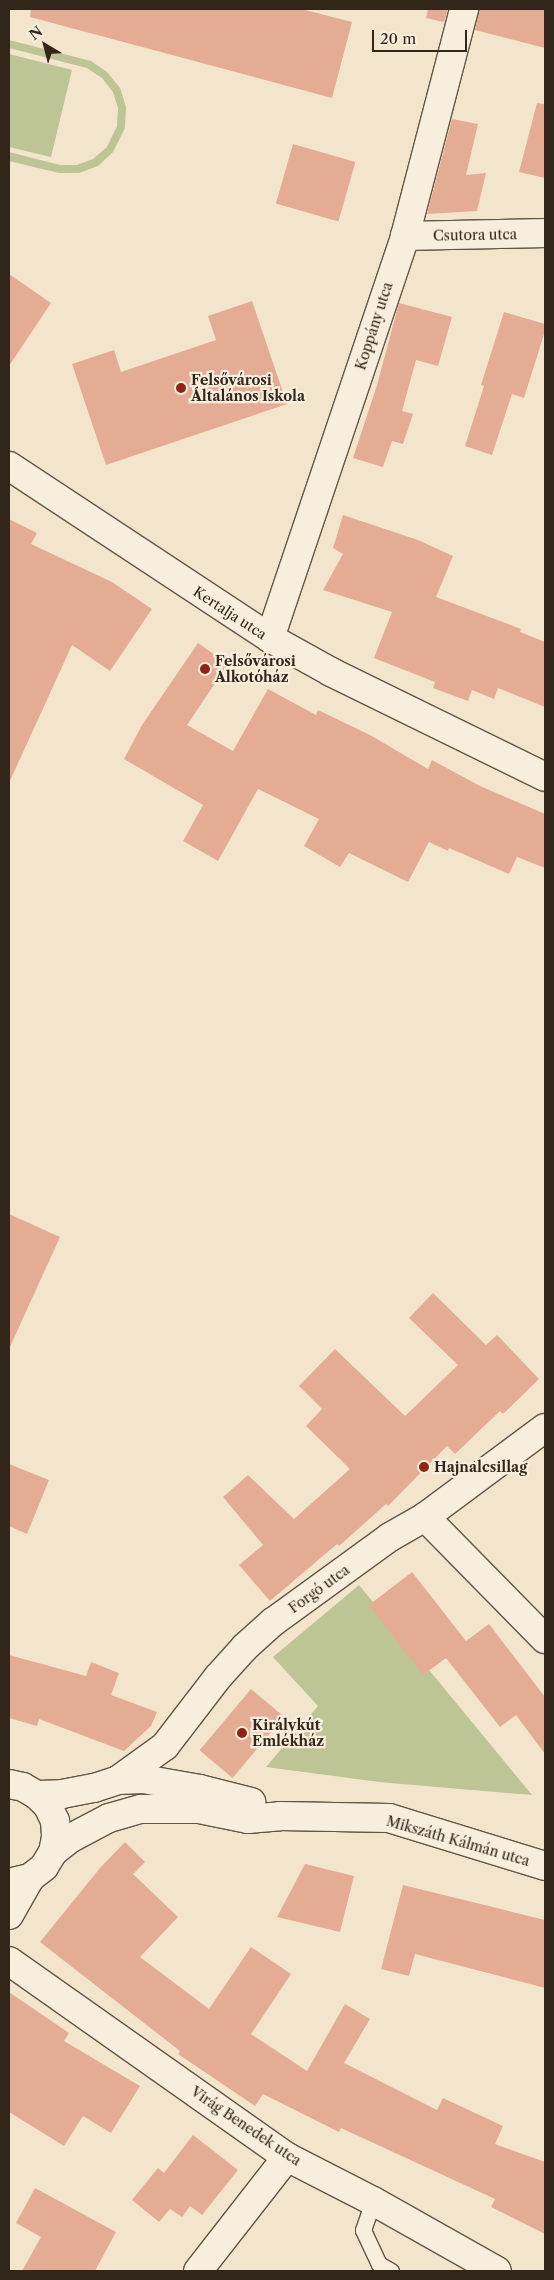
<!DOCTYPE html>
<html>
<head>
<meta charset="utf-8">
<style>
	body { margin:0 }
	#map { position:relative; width:554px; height:2280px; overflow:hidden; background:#f3e5cb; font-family:"Libre Caslon Text",serif }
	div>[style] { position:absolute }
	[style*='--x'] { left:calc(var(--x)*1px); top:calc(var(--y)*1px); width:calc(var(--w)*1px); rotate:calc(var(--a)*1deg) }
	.green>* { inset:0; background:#bdc496 }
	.building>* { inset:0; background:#e4ac95; transform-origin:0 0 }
	.roads { filter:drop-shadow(1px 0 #625546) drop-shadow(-1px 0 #625546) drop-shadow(0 1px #625546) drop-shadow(0 -1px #625546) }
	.lane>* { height:15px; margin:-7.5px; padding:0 7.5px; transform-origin:7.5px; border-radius:7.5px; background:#f7eedd }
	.street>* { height:28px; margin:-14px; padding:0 14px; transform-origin:14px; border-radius:14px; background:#f7eedd }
	.dots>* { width:14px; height:14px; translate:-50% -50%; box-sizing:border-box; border:2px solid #f7eedd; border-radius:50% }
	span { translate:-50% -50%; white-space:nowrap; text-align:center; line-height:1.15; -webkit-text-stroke:4.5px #f7eedd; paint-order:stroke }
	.street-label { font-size:14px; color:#32251a }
	.poi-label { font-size:14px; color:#32251a; font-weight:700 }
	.left { translate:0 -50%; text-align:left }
	.frame { position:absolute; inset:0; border:10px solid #32251a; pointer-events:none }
	.north { position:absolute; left:20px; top:20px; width:50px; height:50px; -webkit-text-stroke:4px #f7eedd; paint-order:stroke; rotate:323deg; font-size:14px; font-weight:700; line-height:20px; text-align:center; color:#32251a }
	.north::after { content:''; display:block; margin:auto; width:18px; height:22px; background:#32251a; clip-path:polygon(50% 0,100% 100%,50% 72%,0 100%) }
	.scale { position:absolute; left:372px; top:30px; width:95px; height:22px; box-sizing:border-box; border:2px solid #32251a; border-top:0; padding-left:6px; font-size:15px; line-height:18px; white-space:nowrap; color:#32251a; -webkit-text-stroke:4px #f7eedd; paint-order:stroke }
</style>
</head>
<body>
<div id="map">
	<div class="green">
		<i style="clip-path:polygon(9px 40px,91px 61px,107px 72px,120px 88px,126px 107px,125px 128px,113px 152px,98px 166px,79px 173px,59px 173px,9px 161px,9px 152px,60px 165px,77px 165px,93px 159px,107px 147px,117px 126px,118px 108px,113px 92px,102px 78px,87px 68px,9px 48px)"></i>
		<i style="clip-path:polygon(9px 54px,72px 70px,51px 157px,9px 147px)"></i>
		<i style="clip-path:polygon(359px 1585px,532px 1795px,379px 1782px,266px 1767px,318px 1706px,273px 1657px)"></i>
	</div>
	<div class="building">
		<i style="clip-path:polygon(31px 9px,301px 9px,352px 22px,332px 98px,30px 17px)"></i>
		<i style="clip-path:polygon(428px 9px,448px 9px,444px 22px,426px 18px)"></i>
		<i style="clip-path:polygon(479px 9px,545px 9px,545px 48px,475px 30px)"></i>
		<i style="clip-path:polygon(537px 103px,545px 104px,545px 178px,519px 172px)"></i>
		<i style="clip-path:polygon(452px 119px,478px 124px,466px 175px,486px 173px,477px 211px,427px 214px)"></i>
		<i style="left:293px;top:144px;width:65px;height:62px;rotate:16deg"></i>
		<i style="clip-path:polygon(9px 274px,51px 303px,9px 366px)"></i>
		<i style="clip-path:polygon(252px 301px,287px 404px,106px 465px,72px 364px,114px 350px,121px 372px,216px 340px,208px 316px)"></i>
		<i style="clip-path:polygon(399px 303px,452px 317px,438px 366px,416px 360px,402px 411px,413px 414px,403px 444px,392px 441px,383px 467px,353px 458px,377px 385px)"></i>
		<i style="clip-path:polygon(504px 312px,545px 324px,545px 331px,524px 398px,512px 394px,492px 455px,465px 446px,484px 386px,481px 385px)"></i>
		<i style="clip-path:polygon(343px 515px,418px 540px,453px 556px,436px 597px,521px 629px,520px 632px,545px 642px,545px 707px,498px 688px,494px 699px,472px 690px,468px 701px,433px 688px,435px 682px,374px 658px,392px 612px,323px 590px,343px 554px,333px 548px)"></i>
		<i style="clip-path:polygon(9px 519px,37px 533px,31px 544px,112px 582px,152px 609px,110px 671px,72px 645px,9px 783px)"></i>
		<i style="clip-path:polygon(198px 643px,228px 664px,187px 725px,233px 751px,268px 689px,316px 715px,318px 710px,370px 735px,428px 769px,432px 760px,480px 786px,545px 814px,545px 868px,517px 857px,509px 874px,449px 848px,448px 851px,429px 842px,408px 882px,349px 853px,340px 867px,304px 846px,319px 819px,258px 789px,218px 861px,183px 841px,203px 805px,124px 759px,142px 725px)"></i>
		<i style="clip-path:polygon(9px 1214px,60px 1237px,9px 1349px)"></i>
		<i style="clip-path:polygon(433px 1293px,486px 1345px,497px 1335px,539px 1379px,503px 1414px,500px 1411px,455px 1454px,447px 1446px,388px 1506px,386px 1504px,339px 1546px,337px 1544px,270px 1601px,239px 1565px,263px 1545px,223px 1497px,248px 1475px,294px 1519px,350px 1469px,306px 1426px,322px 1409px,299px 1386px,335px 1349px,405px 1416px,458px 1365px,409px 1318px)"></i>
		<i style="clip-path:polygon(9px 1464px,49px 1480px,27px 1534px,9px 1526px)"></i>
		<i style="clip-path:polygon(412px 1572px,466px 1641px,489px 1624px,545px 1697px,545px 1754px,516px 1715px,500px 1727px,446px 1658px,423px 1675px,369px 1605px)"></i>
		<i style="clip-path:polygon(9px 1655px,86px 1676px,91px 1662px,119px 1673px,111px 1695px,157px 1712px,151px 1726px,124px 1751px,39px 1719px,37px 1726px,9px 1718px)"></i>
		<i style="left:251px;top:1689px;width:43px;height:80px;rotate:40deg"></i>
		<i style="clip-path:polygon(125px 1842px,145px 1862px,133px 1874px,178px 1917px,140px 1957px,209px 2009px,251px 1947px,291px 1974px,251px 2034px,307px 2071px,345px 2004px,370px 2019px,344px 2063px,437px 2110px,443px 2098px,503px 2126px,495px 2144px,545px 2162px,545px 2234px,491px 2207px,495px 2199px,341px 2128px,339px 2132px,263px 2094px,255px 2106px,178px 2054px,180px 2051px,40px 1942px,100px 1868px)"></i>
		<i style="clip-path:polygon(305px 1864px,354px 1876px,340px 1932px,277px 1917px)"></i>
		<i style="clip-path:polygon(403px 1885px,545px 1920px,545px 1988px,415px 1954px,409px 1976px,381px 1969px)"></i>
		<i style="clip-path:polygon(9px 1992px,69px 2033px,64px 2041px,140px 2086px,111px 2133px,83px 2116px,64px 2146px,9px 2112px)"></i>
		<i style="clip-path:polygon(193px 2135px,238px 2170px,202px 2215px,190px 2206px,182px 2217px,170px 2209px,159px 2222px,132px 2200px,158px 2168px,164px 2173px)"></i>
		<i style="clip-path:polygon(35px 2188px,116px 2232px,95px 2271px,22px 2271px,41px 2237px,16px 2223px)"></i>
	</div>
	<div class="roads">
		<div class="lane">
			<i style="--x:373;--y:2201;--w:31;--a:109"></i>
			<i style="--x:363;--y:2230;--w:38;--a:65"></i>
			<i style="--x:379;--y:2264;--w:14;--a:30"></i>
		</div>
		<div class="street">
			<i style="--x:405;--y:236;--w:140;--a:-1.2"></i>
			<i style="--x:9;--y:466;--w:313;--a:33.4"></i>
			<i style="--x:270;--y:638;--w:70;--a:29.1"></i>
			<i style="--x:331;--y:672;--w:238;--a:26.1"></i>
			<i style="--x:270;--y:638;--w:424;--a:-71.4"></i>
			<i style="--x:405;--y:236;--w:235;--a:-75.4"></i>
			<i style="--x:425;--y:1517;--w:171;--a:45.5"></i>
			<i style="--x:118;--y:1780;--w:58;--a:-35.9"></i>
			<i style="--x:165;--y:1746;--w:87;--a:-52.5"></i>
			<i style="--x:218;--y:1677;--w:40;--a:-48"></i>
			<i style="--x:245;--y:1647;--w:38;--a:-42"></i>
			<i style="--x:273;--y:1622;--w:145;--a:-36"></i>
			<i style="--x:390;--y:1537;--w:40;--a:-29.7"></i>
			<i style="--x:425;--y:1517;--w:149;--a:-36.6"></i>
			<i style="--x:9;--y:1784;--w:14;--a:12"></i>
			<i style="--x:23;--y:1787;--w:16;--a:30"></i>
			<i style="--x:37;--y:1795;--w:16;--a:45"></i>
			<i style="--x:48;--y:1806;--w:17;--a:65"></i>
			<i style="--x:55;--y:1821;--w:16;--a:86"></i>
			<i style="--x:56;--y:1837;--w:15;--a:101"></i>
			<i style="--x:53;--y:1852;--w:17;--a:121"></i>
			<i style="--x:44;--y:1867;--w:18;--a:142"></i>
			<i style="--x:30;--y:1878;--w:22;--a:167"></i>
			<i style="--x:37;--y:1795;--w:25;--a:-2"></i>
			<i style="--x:62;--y:1794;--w:33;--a:-11"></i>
			<i style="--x:94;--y:1788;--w:25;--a:-18"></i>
			<i style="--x:118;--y:1780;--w:25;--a:-2"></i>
			<i style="--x:143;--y:1779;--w:58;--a:10"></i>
			<i style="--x:200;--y:1789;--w:53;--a:14.3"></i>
			<i style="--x:53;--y:1852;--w:23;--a:-38"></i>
			<i style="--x:71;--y:1838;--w:43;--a:-27.8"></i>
			<i style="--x:109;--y:1818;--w:33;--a:-16"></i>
			<i style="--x:141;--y:1809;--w:58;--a:0"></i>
			<i style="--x:199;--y:1809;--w:50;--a:11.5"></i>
			<i style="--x:248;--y:1819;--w:32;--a:-5"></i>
			<i style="--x:280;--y:1816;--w:109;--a:1.1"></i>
			<i style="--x:389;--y:1818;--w:163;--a:17.1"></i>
			<i style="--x:9;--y:1915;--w:43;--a:-60.4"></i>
			<i style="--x:9;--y:1961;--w:340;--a:35.2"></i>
			<i style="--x:287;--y:2157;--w:97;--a:27.1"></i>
			<i style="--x:373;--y:2201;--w:142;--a:29.4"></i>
			<i style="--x:198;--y:2271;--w:145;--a:-52"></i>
		</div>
	</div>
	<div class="dots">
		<i style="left:181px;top:388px;background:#8f2418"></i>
		<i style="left:205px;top:669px;background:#8f2418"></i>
		<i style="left:424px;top:1467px;background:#8f2418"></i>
		<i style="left:242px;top:1733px;background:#8f2418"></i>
	</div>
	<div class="street-label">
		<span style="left:475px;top:235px;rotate:-1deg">Csutora utca</span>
		<span style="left:374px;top:326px;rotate:-72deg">Koppány utca</span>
		<span style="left:230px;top:613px;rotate:33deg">Kertalja utca</span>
		<span style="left:319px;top:1589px;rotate:-36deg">Forgó utca</span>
		<span style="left:458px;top:1841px;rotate:16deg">Mikszáth Kálmán utca</span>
		<span style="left:246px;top:2126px;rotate:34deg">Virág Benedek utca</span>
	</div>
	<div class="poi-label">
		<span class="left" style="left:191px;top:388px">Felsővárosi<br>Általános Iskola</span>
		<span class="left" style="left:215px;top:669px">Felsővárosi<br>Alkotóház</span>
		<span class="left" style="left:434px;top:1467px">Hajnalcsillag</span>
		<span class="left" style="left:252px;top:1733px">Királykút<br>Emlékház</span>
	</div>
	<div class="frame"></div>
	<div class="north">N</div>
	<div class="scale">20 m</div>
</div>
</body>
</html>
